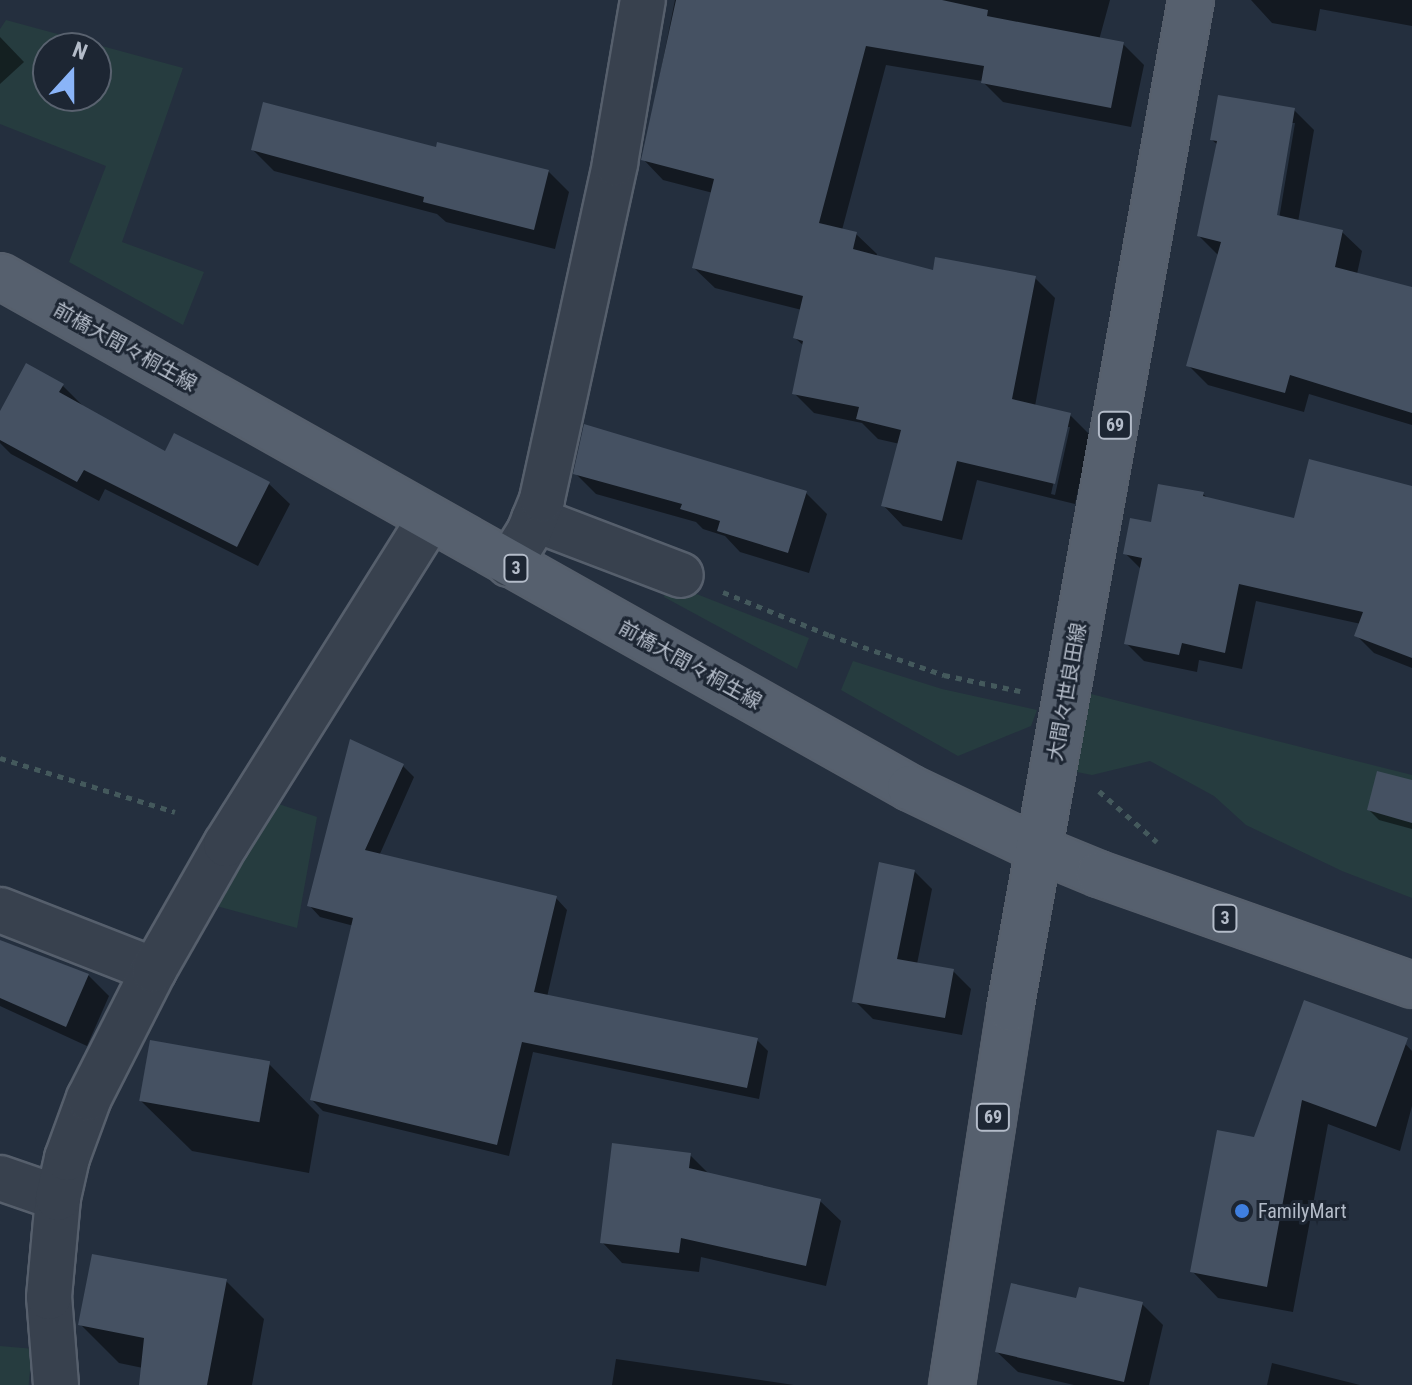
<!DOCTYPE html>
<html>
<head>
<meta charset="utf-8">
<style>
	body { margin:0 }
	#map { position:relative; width:1412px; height:1385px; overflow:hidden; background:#242f3e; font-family:"Roboto Condensed","Noto Sans JP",sans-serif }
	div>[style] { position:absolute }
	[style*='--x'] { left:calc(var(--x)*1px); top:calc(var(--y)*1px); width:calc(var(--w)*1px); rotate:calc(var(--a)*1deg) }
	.green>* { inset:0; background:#263c3f; transform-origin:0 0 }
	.shadow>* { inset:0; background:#0007 }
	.building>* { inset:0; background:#455162; transform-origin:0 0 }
	.path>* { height:5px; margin-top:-2.5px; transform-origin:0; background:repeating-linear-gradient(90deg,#44595c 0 6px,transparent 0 12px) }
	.roads { filter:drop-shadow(2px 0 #565f6c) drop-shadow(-2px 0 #565f6c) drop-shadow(0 2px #565f6c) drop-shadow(0 -2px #565f6c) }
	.minor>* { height:44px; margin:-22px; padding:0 22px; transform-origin:22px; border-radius:22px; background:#38414e }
	.major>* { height:44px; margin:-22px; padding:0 22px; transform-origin:22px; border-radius:22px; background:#56606e }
	.dots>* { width:22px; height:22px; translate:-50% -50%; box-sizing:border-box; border:4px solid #1d2633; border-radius:50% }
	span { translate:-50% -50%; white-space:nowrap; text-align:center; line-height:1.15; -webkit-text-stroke:6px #1d2633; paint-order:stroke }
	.shield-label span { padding:2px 6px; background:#1d2633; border:2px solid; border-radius:6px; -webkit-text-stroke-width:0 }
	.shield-label { font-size:18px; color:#b4bcc9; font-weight:700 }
	.street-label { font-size:20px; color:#b4bcc9 }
	.poi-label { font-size:20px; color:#b4bcc9 }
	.left { translate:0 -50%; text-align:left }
	.north { position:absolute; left:32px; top:32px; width:80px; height:80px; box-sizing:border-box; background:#1d2633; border:2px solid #59626f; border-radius:50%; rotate:21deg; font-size:22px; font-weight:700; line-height:32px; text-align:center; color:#b4bcc9 }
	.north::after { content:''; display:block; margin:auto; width:28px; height:36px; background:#8ab4f8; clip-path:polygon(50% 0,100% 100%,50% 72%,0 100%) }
</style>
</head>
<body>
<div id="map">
	<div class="green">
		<i style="clip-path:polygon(evenodd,6px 20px,183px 68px,122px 242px,204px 272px,183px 325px,69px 262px,106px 166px,0 124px,0 29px,6px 20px,48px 48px,96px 48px,96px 96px,48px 96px,48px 48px)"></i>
		<i style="clip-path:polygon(666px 582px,809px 638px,797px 669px,664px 597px)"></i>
		<i style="clip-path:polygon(853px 661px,942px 689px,1037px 710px,1031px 726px,958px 756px,841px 690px)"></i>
		<i style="clip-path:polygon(1091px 694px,1412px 775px,1412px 898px,1342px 871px,1246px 825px,1214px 796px,1150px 761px,1092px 775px,1077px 772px)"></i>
		<i style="clip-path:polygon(270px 801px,317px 817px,297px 928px,209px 904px)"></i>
		<i style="left:0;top:1346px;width:32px;height:39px;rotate:5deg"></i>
	</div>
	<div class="shadow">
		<i style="clip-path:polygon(evenodd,675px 0,1110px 0,1099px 40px,1123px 44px,1144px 65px,1131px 127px,1003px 102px,982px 81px,886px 65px,842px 230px,856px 234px,877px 254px,876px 257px,934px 272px,1035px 278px,1055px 298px,1035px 406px,1070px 415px,1090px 435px,1075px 504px,977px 480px,962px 540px,903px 526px,883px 505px,900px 444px,878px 439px,862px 423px,814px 413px,794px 393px,804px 346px,795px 338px,802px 310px,715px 288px,694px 268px,713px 193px,663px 180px,643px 159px,675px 0,1066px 427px,1070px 427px,1055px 495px,1051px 494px,1066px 427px)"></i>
		<i style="clip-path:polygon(1251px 0,1412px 0,1412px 26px,1320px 9px,1316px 31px,1272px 23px)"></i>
		<i style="clip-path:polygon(0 37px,24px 62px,0 84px)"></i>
		<i style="clip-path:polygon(evenodd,1294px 110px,1314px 130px,1298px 222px,1342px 232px,1362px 251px,1357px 274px,1412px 295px,1412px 425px,1309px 394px,1304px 412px,1208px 385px,1188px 365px,1219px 256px,1199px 236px,1218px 145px,1212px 140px,1294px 110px,1291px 123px,1295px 123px,1278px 225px,1274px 225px,1291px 123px)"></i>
		<i style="clip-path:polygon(438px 149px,548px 171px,569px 192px,555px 249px,446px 222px,437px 214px,274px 171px,253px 150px)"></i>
		<i style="clip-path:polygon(62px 385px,83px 406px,166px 454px,269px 484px,290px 504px,258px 566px,105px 489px,99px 501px,11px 454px,0 443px,0 415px)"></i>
		<i style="clip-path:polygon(575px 473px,806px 493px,827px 514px,809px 573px,740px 552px,725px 536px,703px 529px,696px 522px,596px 494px)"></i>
		<i style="clip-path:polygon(1412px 488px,1412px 668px,1374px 653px,1356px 635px,1361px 624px,1256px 601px,1242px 669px,1199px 660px,1197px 672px,1144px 661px,1126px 643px,1141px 569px,1126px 554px,1152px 524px,1203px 494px,1209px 499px,1295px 521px)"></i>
		<i style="clip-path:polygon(403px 766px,414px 777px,379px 856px,556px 898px,567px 910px,547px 997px,757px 1040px,768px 1051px,759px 1099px,533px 1052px,509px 1156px,323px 1111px,312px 1100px,354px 926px,320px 917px,309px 905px)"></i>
		<i style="clip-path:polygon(1412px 782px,1412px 829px,1379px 820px,1369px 810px)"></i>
		<i style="clip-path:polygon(914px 871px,932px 889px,917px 964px,953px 971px,971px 989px,962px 1035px,873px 1019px,855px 1001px)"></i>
		<i style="clip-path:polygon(0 942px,88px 975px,109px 996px,87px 1046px,0 1006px)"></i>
		<i style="clip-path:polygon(1305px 1003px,1398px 1036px,1412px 1051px,1412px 1106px,1400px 1151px,1328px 1124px,1293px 1312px,1218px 1298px,1193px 1272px,1256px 1139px)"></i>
		<i style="clip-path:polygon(269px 1064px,319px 1115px,309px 1173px,192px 1151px,141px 1101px)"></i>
		<i style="clip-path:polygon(690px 1155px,710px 1175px,820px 1201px,841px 1221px,826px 1286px,701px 1257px,699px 1272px,622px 1263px,602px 1242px)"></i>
		<i style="clip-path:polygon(226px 1281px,264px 1319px,252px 1385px,141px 1385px,143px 1368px,119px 1363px,81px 1325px)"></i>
		<i style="clip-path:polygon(1142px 1304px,1163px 1325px,1149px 1385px,1074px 1385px,1018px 1372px,997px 1352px)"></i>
		<i style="clip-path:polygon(616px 1359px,794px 1385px,612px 1385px)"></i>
		<i style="clip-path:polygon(1272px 1363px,1360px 1385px,1267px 1385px)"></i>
	</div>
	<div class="building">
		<i style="clip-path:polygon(676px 0,942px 0,988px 10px,987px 16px,1124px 42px,1111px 108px,981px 83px,984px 66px,866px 46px,819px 223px,857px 232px,853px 249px,933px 270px,935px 257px,1036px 276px,1012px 399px,1071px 413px,1055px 484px,957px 461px,942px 521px,881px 506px,901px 430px,856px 419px,859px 407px,792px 394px,803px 341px,793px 338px,803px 296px,692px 268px,714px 179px,641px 160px)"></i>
		<i style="clip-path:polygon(1218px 95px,1295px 108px,1277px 215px,1343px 230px,1335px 267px,1412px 287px,1412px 413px,1290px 375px,1285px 393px,1186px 366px,1221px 242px,1197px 236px,1217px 141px,1210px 140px)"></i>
		<i style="clip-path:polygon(263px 102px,436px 147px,437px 142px,549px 170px,534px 230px,423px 202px,424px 197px,251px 150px)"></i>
		<i style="clip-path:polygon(26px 363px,64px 384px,59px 392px,165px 451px,174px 433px,270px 482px,237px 547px,84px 470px,77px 482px,0 440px,0 411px)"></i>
		<i style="clip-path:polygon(584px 424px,807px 491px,788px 553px,717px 531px,720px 521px,680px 509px,682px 504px,573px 474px)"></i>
		<i style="clip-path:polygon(1309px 459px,1412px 486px,1412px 658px,1354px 636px,1363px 612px,1239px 584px,1225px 653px,1182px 643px,1179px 655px,1124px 644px,1142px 558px,1123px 554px,1130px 518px,1151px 522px,1158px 484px,1204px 492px,1203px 496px,1294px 518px)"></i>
		<i style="clip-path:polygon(350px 739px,404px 764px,365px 850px,557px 896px,534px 992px,758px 1038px,747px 1088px,522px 1042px,497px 1145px,310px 1100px,353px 918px,307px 906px)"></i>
		<i style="clip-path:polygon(1377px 771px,1412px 780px,1412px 823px,1367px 810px)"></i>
		<i style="clip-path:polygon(879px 862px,915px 870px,897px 959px,954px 969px,945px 1018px,852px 1002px)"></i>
		<i style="clip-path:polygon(0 940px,89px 974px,66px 1027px,0 998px)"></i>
		<i style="clip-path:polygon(1304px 1000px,1408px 1038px,1376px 1127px,1302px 1100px,1267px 1287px,1190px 1272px,1217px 1130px,1254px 1137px)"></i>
		<i style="left:150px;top:1040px;width:122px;height:62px;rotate:10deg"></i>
		<i style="clip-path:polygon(612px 1143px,691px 1153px,689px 1168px,821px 1199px,806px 1266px,681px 1238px,679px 1253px,600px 1243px)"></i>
		<i style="clip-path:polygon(92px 1254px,227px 1279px,207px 1385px,139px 1385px,144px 1338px,78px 1325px)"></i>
		<i style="clip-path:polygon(1011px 1283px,1076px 1298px,1079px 1287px,1143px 1302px,1124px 1382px,995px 1352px)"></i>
	</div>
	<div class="path">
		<i style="--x:723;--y:592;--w:114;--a:22.1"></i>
		<i style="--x:829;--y:635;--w:122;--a:19.2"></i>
		<i style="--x:944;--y:675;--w:78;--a:11.9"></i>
		<i style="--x:0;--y:758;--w:183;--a:17.1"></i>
		<i style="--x:1099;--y:791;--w:77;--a:41.3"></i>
	</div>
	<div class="roads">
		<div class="minor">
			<i style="--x:534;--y:519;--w:157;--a:20.9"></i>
			<i style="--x:509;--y:564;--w:38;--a:-58"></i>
			<i style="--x:529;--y:532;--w:35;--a:-68"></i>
			<i style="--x:542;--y:499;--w:344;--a:-77.7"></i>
			<i style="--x:615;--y:163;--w:165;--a:-80.3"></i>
			<i style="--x:0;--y:910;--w:165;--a:21.3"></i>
			<i style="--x:0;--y:1178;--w:61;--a:19"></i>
			<i style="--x:56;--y:1385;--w:88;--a:-94.5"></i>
			<i style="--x:49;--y:1297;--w:99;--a:-84.8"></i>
			<i style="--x:58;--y:1198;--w:41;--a:-77.3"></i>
			<i style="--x:67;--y:1158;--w:64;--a:-69.9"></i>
			<i style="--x:89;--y:1098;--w:144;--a:-63.1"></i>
			<i style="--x:154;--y:970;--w:145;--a:-60.3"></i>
			<i style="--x:226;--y:844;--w:384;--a:-57.9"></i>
		</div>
		<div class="major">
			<i style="--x:0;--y:276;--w:1044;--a:29.36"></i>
			<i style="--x:910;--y:788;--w:142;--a:25.5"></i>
			<i style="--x:1038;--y:849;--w:66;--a:22.3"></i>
			<i style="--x:1099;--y:874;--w:332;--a:19.5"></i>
			<i style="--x:952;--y:1385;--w:380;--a:-81.2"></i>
			<i style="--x:1010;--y:1009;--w:1025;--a:-79.83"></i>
		</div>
	</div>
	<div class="dots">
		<i style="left:1242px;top:1211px;background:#3f7fe0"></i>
	</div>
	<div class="shield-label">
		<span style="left:1115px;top:425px">69</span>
		<span style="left:516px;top:568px">3</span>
		<span style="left:1225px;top:918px">3</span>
		<span style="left:993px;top:1117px">69</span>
	</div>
	<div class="street-label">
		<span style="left:125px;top:347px;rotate:29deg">前橋大間々桐生線</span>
		<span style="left:690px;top:665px;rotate:29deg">前橋大間々桐生線</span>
		<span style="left:1067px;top:692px;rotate:-80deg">大間々世良田線</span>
	</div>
	<div class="poi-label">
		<span class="left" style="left:1258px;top:1211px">FamilyMart</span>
	</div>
	<div class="north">N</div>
</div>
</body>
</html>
